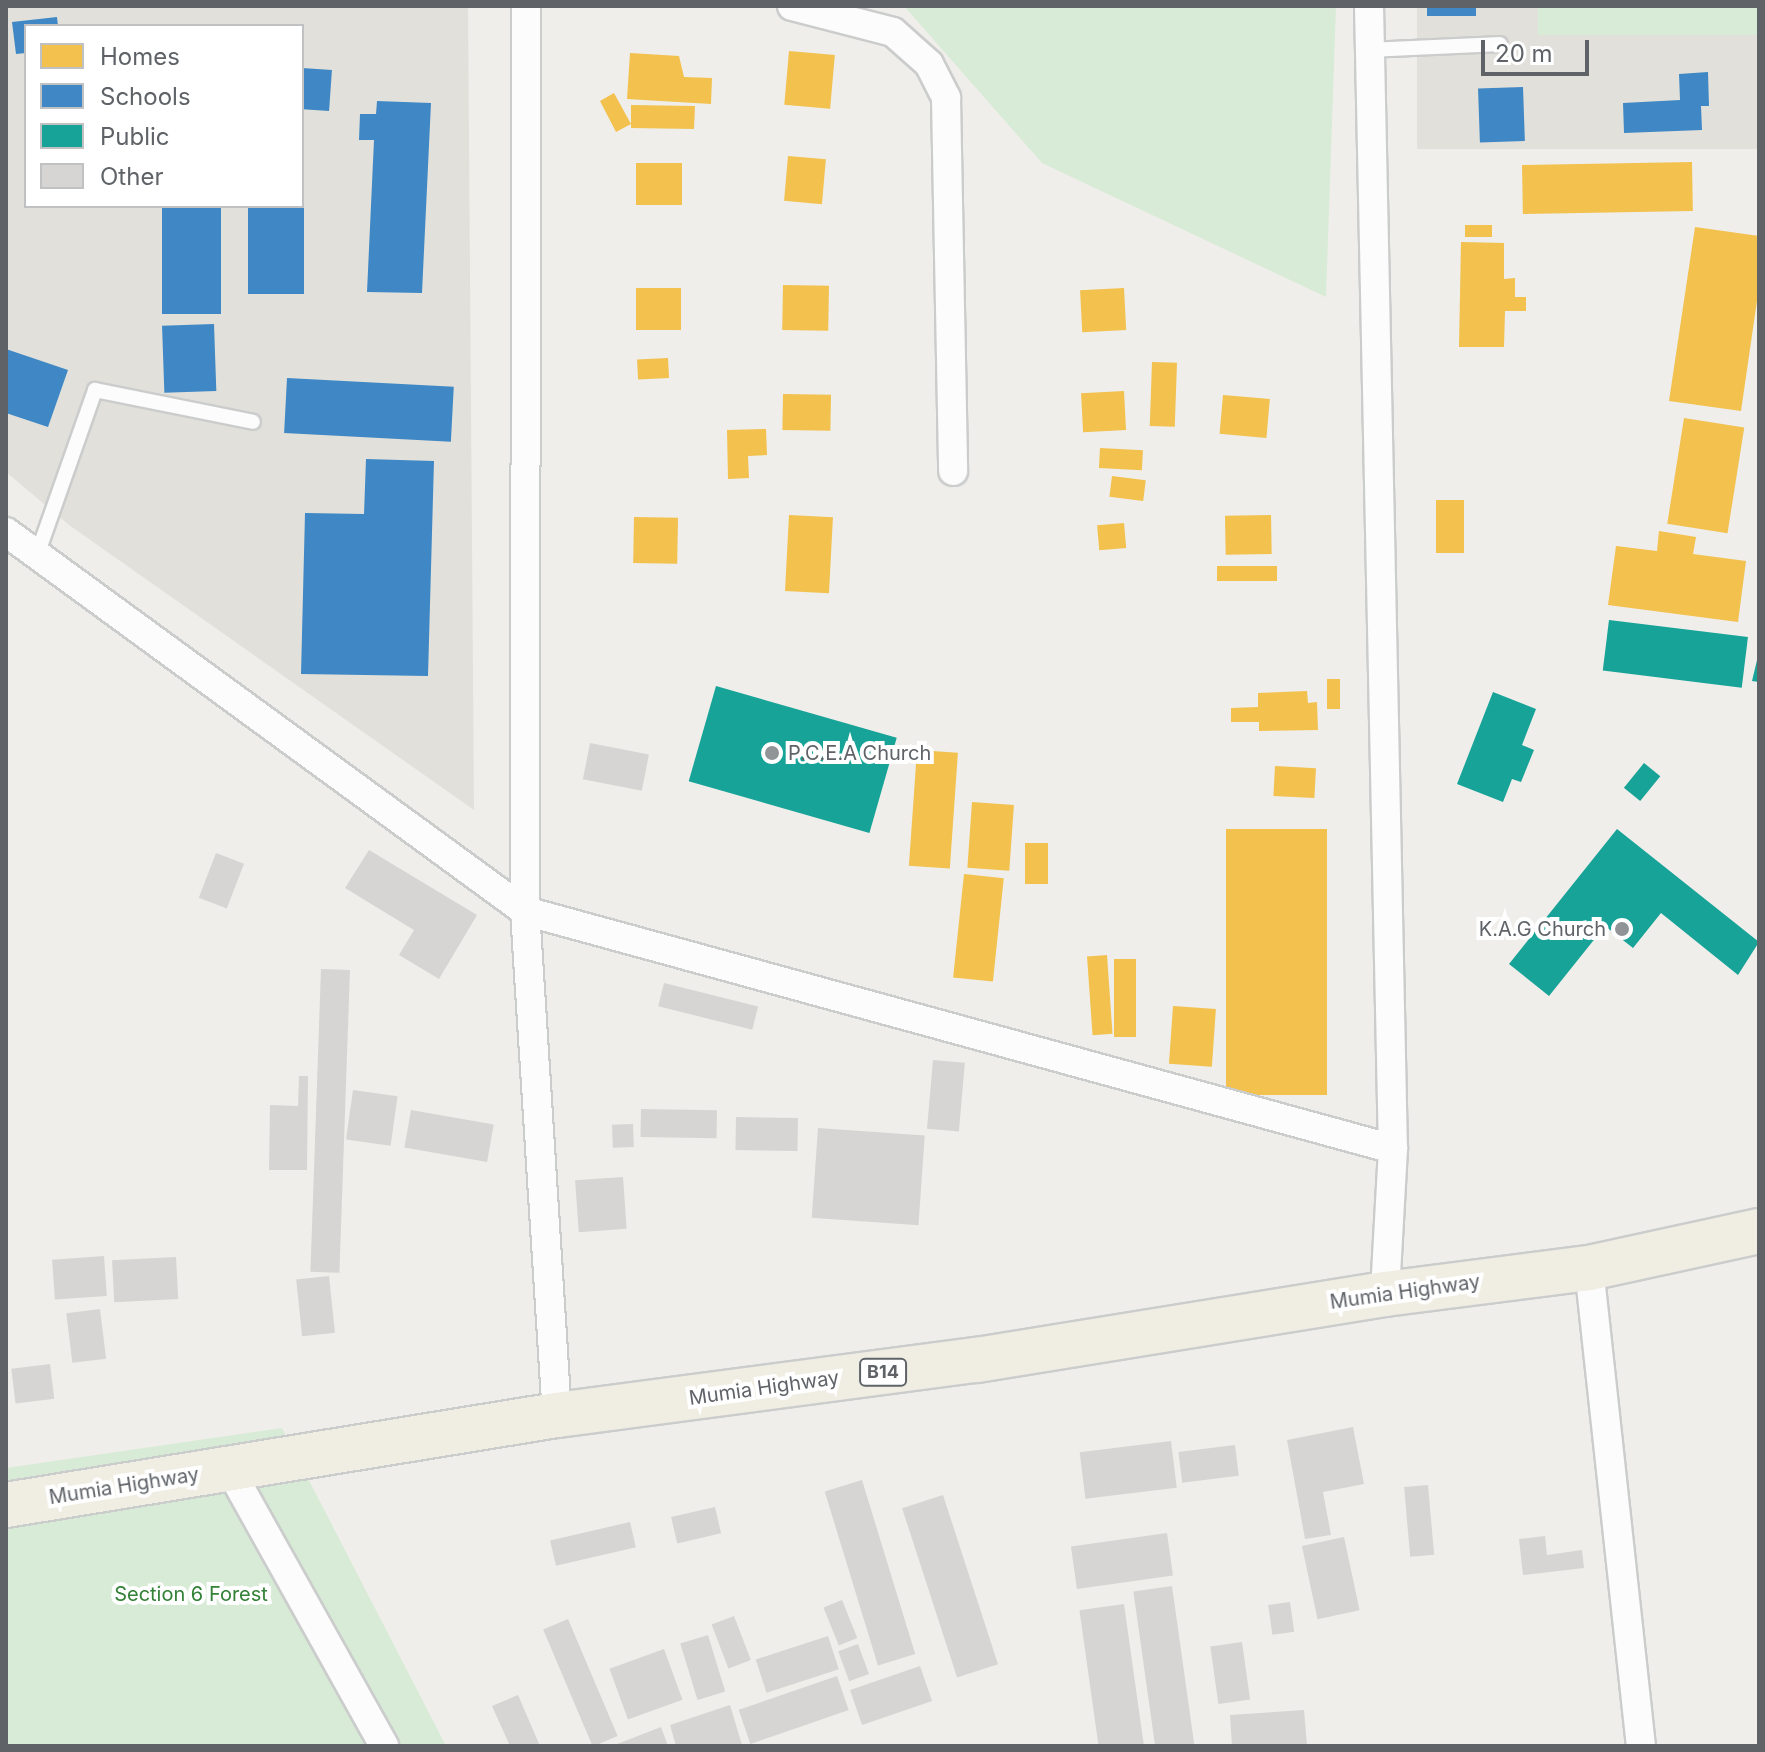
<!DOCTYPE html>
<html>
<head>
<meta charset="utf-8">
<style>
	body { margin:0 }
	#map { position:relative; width:1765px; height:1752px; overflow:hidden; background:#efeeea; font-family:Inter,sans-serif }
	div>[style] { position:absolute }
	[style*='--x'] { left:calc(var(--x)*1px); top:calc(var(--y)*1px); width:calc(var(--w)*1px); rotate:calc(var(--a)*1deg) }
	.education>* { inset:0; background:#e2e0da; transform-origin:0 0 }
	.green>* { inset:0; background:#d8ebd6; transform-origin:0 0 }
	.homes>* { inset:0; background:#f2c14e; transform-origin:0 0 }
	.schools>* { inset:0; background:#3f88c5; transform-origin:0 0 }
	.public>* { inset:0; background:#17a398; transform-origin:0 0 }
	.building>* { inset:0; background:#d6d5d3; transform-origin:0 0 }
	.roads { filter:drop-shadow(2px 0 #cbcccc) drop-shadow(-2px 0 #cbcccc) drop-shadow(0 2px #cbcccc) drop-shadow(0 -2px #cbcccc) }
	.lane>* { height:14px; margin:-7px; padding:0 7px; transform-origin:7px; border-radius:7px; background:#fdfcfc }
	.street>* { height:28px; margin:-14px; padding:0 14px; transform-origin:14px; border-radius:14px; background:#fdfcfc }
	.highway>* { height:44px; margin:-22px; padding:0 22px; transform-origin:22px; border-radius:22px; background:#f0ede3 }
	.dots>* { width:22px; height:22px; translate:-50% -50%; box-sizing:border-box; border:4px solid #fff; border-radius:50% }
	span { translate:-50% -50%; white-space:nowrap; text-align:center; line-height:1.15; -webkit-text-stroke:8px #fff; paint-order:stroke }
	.shield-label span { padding:2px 6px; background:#fff; border:2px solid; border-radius:6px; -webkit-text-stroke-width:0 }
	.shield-label { font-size:18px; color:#5f6368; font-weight:700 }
	.poi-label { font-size:20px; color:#5f6368 }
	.left { translate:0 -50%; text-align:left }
	.right { translate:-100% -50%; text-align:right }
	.street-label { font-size:20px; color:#5f6368 }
	.park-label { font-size:20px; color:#348238 }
	.frame { position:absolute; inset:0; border:8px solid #5f6368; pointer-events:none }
	.legend { position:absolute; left:24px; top:24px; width:280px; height:184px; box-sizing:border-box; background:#fff; border:2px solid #bfc1c3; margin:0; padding:10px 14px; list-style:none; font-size:24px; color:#5f6368 }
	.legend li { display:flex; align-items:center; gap:16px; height:40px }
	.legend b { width:40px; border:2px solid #bfc1c3 }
	.scale { position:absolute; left:1481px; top:40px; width:108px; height:36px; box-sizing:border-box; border:4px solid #5f6368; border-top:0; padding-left:10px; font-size:24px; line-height:28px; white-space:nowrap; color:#5f6368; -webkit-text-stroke:6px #fff; paint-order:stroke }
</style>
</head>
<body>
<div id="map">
	<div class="education">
		<i style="clip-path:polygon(evenodd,6px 6px,468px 6px,474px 810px,69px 525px,6px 472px,6px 6px,26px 26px,302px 26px,302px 206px,26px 206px,26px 26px)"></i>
		<i style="left:1417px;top:6px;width:342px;height:143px"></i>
	</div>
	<div class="green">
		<i style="clip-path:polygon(904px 6px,1336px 6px,1326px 297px,1042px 163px)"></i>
		<i style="left:1538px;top:6px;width:221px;height:29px"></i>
		<i style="clip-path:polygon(282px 1428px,446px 1746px,6px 1746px,6px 1468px)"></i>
	</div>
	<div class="homes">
		<i style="left:789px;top:51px;width:46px;height:54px;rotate:5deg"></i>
		<i style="clip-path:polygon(630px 53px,679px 56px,684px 77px,712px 78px,711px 104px,627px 99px)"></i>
		<i style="clip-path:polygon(614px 93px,631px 124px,631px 105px,695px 106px,694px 129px,631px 128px,631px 124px,616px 132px,600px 101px)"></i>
		<i style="left:788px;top:156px;width:38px;height:45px;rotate:5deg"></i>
		<i style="left:1692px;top:162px;width:49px;height:170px;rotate:89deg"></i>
		<i style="left:636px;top:163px;width:46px;height:42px"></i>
		<i style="left:1492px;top:225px;width:12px;height:27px;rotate:90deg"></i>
		<i style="clip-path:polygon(1695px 227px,1759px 236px,1759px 287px,1741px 411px,1669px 401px)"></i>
		<i style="clip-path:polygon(1461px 242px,1504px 243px,1504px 279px,1515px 278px,1515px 297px,1526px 297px,1526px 311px,1505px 311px,1504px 347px,1459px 347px)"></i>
		<i style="left:783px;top:285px;width:46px;height:45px;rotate:1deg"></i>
		<i style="left:636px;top:288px;width:45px;height:42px"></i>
		<i style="left:1124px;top:288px;width:42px;height:44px;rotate:87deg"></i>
		<i style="left:668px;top:358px;width:20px;height:31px;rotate:87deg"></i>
		<i style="left:1152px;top:362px;width:25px;height:64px;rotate:2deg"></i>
		<i style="left:1124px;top:391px;width:39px;height:43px;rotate:87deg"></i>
		<i style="left:783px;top:394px;width:48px;height:36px;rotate:1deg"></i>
		<i style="left:1223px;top:395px;width:47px;height:39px;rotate:5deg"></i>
		<i style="left:1684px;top:418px;width:61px;height:107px;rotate:9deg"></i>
		<i style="clip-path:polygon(766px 429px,767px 455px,748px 456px,749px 478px,728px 479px,727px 430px)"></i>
		<i style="left:1100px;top:448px;width:43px;height:20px;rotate:3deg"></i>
		<i style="left:1112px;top:476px;width:34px;height:21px;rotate:7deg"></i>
		<i style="left:1436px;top:500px;width:28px;height:53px"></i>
		<i style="left:789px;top:515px;width:44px;height:76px;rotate:3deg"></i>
		<i style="left:1271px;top:515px;width:39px;height:46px;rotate:89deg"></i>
		<i style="left:634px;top:517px;width:44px;height:46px;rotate:1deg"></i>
		<i style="left:1124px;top:523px;width:25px;height:27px;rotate:85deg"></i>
		<i style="clip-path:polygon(1659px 531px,1696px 537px,1693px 554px,1746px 561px,1738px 622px,1608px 605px,1616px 546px,1657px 551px)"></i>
		<i style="left:1217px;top:566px;width:60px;height:15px"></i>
		<i style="left:1327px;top:679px;width:13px;height:30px"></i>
		<i style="clip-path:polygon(1307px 691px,1308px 703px,1317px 702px,1318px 730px,1259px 731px,1259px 722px,1231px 722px,1231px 708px,1258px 707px,1258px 693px)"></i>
		<i style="left:917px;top:750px;width:41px;height:116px;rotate:4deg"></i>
		<i style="left:1275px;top:766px;width:41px;height:30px;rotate:3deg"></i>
		<i style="left:972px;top:802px;width:42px;height:66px;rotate:4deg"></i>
		<i style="left:1226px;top:829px;width:101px;height:266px"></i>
		<i style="left:1025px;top:843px;width:23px;height:41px"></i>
		<i style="left:964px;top:874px;width:40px;height:104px;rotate:6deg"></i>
		<i style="left:1107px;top:955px;width:79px;height:20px;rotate:86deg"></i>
		<i style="left:1114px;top:959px;width:22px;height:78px"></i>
		<i style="left:1173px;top:1006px;width:43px;height:58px;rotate:4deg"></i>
	</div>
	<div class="schools">
		<i style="left:1427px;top:6px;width:49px;height:10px"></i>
		<i style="clip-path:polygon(57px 17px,58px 26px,26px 26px,26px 53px,16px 54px,12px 22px)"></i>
		<i style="left:302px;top:68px;width:30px;height:41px;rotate:4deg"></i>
		<i style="clip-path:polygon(1708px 72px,1709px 106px,1701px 106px,1702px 130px,1624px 133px,1623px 103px,1680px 100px,1679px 74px)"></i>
		<i style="left:1523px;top:87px;width:54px;height:45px;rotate:88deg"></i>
		<i style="clip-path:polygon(377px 101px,431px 103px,422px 293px,367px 292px,374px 140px,359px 140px,360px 114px,376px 114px)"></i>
		<i style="left:162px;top:206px;width:59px;height:108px"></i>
		<i style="left:248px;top:206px;width:56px;height:88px"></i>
		<i style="left:214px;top:324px;width:67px;height:52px;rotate:88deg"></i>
		<i style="clip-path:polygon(6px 349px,68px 370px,48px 427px,6px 413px)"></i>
		<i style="left:287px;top:378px;width:167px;height:55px;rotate:3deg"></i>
		<i style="clip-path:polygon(366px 459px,434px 461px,428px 676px,301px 674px,305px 513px,364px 514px)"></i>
	</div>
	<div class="public">
		<i style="left:1609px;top:620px;width:140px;height:51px;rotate:7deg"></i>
		<i style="clip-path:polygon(1759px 652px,1759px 682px,1752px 681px)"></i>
		<i style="left:716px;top:686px;width:188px;height:99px;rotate:16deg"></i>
		<i style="clip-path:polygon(1493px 692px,1536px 709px,1522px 745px,1534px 750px,1521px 782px,1512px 779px,1503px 802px,1457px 784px)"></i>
		<i style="left:1644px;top:763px;width:21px;height:32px;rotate:39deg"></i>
		<i style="clip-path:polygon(1617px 829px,1759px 942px,1738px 975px,1661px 913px,1633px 948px,1605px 926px,1549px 996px,1509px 964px)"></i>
	</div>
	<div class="building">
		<i style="left:590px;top:743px;width:60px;height:37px;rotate:11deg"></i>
		<i style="clip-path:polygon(369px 850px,477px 915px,439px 979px,399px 955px,414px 930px,345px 888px)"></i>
		<i style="left:216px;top:853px;width:30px;height:48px;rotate:21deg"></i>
		<i style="left:321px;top:969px;width:29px;height:303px;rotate:2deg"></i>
		<i style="left:664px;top:983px;width:97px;height:24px;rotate:14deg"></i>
		<i style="left:933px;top:1060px;width:32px;height:69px;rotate:5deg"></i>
		<i style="clip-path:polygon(299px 1076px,308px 1076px,307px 1170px,269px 1170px,270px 1105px,298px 1106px)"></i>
		<i style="left:353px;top:1090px;width:45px;height:50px;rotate:8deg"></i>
		<i style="left:641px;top:1109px;width:76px;height:28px;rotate:1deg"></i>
		<i style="left:411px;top:1110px;width:84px;height:38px;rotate:10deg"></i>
		<i style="left:736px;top:1117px;width:62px;height:33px;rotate:1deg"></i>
		<i style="left:633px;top:1124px;width:23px;height:21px;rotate:88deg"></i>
		<i style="left:818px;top:1128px;width:107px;height:90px;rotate:4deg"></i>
		<i style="left:623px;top:1177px;width:52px;height:48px;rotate:86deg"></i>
		<i style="left:104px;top:1256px;width:40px;height:52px;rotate:86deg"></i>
		<i style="left:176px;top:1257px;width:42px;height:64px;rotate:87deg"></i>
		<i style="left:329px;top:1276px;width:57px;height:33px;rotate:84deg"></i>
		<i style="left:100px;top:1309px;width:50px;height:34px;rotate:83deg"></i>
		<i style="left:50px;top:1364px;width:35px;height:39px;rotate:83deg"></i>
		<i style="clip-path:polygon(1353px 1427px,1364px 1484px,1323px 1492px,1331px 1535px,1305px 1539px,1287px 1440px)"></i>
		<i style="left:1171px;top:1441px;width:47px;height:92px;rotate:83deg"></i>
		<i style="left:1235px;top:1445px;width:31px;height:57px;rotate:83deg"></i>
		<i style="left:862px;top:1480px;width:182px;height:39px;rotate:73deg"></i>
		<i style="left:1428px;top:1485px;width:70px;height:24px;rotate:85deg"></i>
		<i style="left:943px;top:1495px;width:178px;height:43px;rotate:72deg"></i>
		<i style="left:715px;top:1507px;width:27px;height:45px;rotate:77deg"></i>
		<i style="left:630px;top:1522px;width:26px;height:82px;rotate:77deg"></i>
		<i style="left:1167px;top:1533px;width:43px;height:97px;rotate:82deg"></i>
		<i style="clip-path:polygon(1545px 1536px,1547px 1555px,1582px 1550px,1584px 1568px,1523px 1575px,1519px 1539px)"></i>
		<i style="left:1344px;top:1537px;width:75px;height:43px;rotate:78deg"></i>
		<i style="left:1172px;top:1586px;width:162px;height:39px;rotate:82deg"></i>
		<i style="left:842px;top:1600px;width:41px;height:20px;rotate:68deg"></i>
		<i style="left:1290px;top:1602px;width:30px;height:22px;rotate:82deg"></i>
		<i style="left:1124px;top:1604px;width:143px;height:45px;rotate:82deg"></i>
		<i style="left:734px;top:1616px;width:47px;height:24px;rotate:69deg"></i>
		<i style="left:568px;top:1619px;width:127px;height:27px;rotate:67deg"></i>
		<i style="left:708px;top:1635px;width:59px;height:29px;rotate:73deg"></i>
		<i style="left:828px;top:1636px;width:35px;height:76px;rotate:72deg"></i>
		<i style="left:1242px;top:1642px;width:58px;height:32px;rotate:82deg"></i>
		<i style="left:858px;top:1644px;width:32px;height:21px;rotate:70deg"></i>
		<i style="left:664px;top:1649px;width:54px;height:58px;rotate:70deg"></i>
		<i style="left:920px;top:1666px;width:37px;height:74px;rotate:71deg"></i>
		<i style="left:837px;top:1676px;width:36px;height:104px;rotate:71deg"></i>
		<i style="clip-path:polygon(518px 1695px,540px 1746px,510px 1746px,492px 1706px)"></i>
		<i style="clip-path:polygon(730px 1705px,742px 1745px,676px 1746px,670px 1725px)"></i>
		<i style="clip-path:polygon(1304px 1710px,1307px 1746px,1232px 1746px,1230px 1715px)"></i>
		<i style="clip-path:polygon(661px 1727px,668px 1746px,612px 1746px)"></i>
	</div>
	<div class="roads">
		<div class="lane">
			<i style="--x:1369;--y:50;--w:131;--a:-2.6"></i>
			<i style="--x:37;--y:555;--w:175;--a:-70.6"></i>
			<i style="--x:95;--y:390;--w:161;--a:11.4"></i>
		</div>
		<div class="street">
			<i style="--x:526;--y:6;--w:905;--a:90.06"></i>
			<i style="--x:525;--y:911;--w:505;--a:86.37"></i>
			<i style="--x:792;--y:6;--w:104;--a:14.4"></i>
			<i style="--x:893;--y:32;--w:48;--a:41.6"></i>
			<i style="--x:929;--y:64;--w:38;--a:63"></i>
			<i style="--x:946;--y:98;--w:373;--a:88.9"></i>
			<i style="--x:1369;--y:6;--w:1143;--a:88.8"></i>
			<i style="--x:1393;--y:1149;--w:145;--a:93.2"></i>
			<i style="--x:6;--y:532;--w:643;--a:36.14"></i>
			<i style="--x:525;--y:911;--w:900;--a:15.33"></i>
			<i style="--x:1589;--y:1268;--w:481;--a:83.8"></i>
			<i style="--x:230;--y:1470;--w:316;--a:60.8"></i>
		</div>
		<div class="highway">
			<i style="--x:6;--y:1505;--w:558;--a:-9.28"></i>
			<i style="--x:557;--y:1415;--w:424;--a:-7.5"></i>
			<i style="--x:977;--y:1360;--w:413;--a:-9.2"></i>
			<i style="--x:1385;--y:1294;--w:206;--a:-7.3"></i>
			<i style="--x:1589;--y:1268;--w:174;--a:-12.3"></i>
		</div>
	</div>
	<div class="dots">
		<i style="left:772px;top:753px;background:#919496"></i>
		<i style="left:1622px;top:929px;background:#919496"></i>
	</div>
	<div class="shield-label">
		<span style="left:883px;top:1372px">B14</span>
	</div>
	<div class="poi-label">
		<span class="left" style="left:788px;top:753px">P.C.E.A Church</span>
		<span class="right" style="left:1606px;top:929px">K.A.G Church</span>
	</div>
	<div class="street-label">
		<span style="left:1405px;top:1292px;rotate:-8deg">Mumia Highway</span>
		<span style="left:764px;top:1388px;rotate:-8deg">Mumia Highway</span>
		<span style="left:124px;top:1486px;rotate:-9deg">Mumia Highway</span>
	</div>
	<div class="park-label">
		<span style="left:191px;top:1594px">Section 6 Forest</span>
	</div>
	<div class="frame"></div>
	<ul class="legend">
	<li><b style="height:22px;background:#f2c14e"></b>Homes</li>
	<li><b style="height:22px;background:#3f88c5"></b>Schools</li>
	<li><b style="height:22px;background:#17a398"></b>Public</li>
	<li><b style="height:22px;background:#d6d5d3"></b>Other</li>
	</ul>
	<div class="scale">20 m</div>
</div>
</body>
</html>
